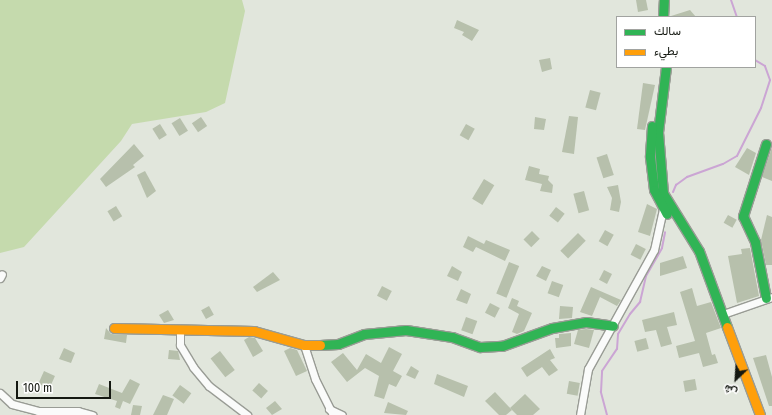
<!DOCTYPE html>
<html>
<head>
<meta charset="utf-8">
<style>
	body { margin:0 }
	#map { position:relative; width:772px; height:415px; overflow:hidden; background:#e1e6dc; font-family:"Fira Sans Condensed",Vazirmatn,sans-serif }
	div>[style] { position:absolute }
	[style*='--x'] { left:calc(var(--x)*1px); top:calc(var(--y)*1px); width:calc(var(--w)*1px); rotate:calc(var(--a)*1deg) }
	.green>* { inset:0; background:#c5daad }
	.stream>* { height:2px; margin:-1px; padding:0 1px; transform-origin:1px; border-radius:1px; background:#cba5d4 }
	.building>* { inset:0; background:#b7c0ac; transform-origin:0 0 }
	.roads { filter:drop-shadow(1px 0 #999c95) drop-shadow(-1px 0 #999c95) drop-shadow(0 1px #999c95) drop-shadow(0 -1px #999c95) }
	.street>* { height:7px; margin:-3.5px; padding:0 3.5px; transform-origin:3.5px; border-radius:3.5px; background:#fafbfa }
	.fast>* { height:9px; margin:-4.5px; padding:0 4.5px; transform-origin:4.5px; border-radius:4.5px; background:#30b455 }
	.slow>* { height:9px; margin:-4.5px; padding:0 4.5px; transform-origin:4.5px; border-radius:4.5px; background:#ff9f0a }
	span { translate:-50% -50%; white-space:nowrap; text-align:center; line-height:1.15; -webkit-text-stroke:4px #fff; paint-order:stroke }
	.legend { position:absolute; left:616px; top:16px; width:140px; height:52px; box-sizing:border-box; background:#fff; border:1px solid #a1a3a0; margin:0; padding:5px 7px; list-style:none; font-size:12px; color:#141811 }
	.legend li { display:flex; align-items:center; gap:8px; height:20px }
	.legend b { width:20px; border:1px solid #a1a3a0 }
	.north { position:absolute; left:716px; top:359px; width:40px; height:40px; -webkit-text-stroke:3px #fff; paint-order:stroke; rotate:205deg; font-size:11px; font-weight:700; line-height:16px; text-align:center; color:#141811 }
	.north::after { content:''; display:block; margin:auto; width:14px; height:18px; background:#141811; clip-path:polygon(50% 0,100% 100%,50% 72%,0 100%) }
	.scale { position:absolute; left:16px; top:381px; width:95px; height:18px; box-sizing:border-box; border:2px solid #141811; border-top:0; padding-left:5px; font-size:12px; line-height:14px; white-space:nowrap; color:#141811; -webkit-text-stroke:3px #fff; paint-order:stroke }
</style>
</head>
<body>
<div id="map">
	<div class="green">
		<i style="clip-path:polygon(0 0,242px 0,245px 11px,225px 103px,206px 112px,132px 124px,121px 141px,24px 247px,0 253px)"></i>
	</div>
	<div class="stream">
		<i style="--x:731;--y:0;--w:18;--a:71"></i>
		<i style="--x:673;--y:192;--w:8;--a:-67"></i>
		<i style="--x:676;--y:185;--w:14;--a:-36"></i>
		<i style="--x:687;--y:177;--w:38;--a:-20"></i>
		<i style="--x:723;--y:164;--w:16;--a:-30"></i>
		<i style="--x:737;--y:156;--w:54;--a:-63.4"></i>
		<i style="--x:761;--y:108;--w:29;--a:-72"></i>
		<i style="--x:770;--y:80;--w:15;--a:-110"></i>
		<i style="--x:765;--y:66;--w:12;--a:-149"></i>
		<i style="--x:607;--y:415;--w:24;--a:-105"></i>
		<i style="--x:601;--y:392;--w:21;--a:-87"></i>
		<i style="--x:602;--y:371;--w:27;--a:-56"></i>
		<i style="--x:617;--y:349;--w:15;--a:-86"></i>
		<i style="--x:618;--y:334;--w:23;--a:-59"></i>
		<i style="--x:630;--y:314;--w:16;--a:-50"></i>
		<i style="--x:640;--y:302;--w:27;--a:-77"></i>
		<i style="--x:646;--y:276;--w:32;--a:-60"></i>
		<i style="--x:662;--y:248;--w:16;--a:-79"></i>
	</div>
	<div class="building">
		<i style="clip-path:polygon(636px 0,646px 0,648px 10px,638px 12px)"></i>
		<i style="clip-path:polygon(690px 10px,696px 17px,672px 17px,671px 16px)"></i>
		<i style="clip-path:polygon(457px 20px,479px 30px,472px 41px,462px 35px,464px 32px,454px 28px)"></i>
		<i style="clip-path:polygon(550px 58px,552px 69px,542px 72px,539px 60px)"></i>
		<i style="clip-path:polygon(643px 83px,655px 85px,645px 130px,637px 129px)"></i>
		<i style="left:590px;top:90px;width:11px;height:18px;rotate:15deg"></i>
		<i style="clip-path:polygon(569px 116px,578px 117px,574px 154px,562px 152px)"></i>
		<i style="left:201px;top:117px;width:11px;height:11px;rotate:56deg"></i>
		<i style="clip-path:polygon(535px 117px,546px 119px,544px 130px,534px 129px)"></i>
		<i style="left:180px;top:118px;width:15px;height:10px;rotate:58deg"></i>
		<i style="left:160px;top:124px;width:13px;height:9px;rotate:58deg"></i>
		<i style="left:466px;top:124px;width:10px;height:13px;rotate:29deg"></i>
		<i style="clip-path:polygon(134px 144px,144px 156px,133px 165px,135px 167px,106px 187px,100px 179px)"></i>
		<i style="clip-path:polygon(772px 147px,772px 181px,762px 177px)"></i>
		<i style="clip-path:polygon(747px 148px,756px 153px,749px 175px,735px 167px)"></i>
		<i style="left:607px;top:154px;width:22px;height:11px;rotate:72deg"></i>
		<i style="clip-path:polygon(529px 166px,540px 169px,539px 174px,549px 176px,548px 180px,553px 185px,552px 193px,540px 191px,542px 184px,525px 180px)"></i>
		<i style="clip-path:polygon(145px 171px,156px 191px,147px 198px,137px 175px)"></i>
		<i style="left:484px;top:179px;width:12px;height:23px;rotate:31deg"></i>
		<i style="clip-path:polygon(618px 185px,621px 202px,619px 212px,610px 210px,612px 198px,607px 187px)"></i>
		<i style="left:584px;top:191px;width:20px;height:11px;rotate:75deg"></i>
		<i style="clip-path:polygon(647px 204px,657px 209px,650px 236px,638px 232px)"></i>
		<i style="left:116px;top:206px;width:12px;height:10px;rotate:59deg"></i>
		<i style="left:556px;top:207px;width:11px;height:11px;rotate:38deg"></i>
		<i style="left:728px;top:215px;width:10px;height:9px;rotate:29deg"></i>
		<i style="clip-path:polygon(767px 215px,772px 217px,772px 265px,766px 265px,761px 240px)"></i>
		<i style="left:605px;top:230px;width:10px;height:13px;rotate:29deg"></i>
		<i style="left:532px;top:231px;width:11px;height:12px;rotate:45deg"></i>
		<i style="left:578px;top:233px;width:11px;height:25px;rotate:45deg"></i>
		<i style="clip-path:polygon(468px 236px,484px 244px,486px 240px,510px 250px,505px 261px,476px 247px,473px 252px,463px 247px)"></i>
		<i style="left:636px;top:244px;width:11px;height:12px;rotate:27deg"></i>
		<i style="clip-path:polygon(750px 248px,759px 296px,737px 303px,728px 256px,742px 254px,741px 249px)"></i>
		<i style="clip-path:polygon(683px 256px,687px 268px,660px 276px,660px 263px)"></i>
		<i style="left:509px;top:262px;width:11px;height:34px;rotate:22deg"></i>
		<i style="clip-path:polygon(452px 266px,462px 272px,458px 281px,447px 276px)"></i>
		<i style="clip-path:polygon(542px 266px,551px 270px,546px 281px,536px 276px)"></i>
		<i style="left:604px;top:270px;width:9px;height:11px;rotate:27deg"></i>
		<i style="clip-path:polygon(273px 272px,280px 280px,257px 292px,253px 287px)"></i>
		<i style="left:552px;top:281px;width:12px;height:13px;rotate:20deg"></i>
		<i style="left:382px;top:286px;width:11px;height:11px;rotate:27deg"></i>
		<i style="clip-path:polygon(591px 287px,621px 300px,617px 306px,600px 297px,592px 316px,580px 312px)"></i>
		<i style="clip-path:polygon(692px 288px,697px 306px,711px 302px,721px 328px,706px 333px,712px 355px,715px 354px,718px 363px,703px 367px,699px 353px,679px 358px,676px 346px,695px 341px,680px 292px)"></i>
		<i style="clip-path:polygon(461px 289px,471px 294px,467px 304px,456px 300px)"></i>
		<i style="clip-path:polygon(512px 298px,519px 301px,517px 306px,532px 313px,524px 331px,517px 334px,512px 332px,519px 314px,508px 308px)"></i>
		<i style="left:490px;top:303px;width:11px;height:11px;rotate:27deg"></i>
		<i style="left:209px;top:306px;width:10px;height:9px;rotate:61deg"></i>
		<i style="clip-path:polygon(560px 306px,573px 307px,572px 318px,559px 319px)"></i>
		<i style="clip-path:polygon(168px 310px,174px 320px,164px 323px,159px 315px)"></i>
		<i style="clip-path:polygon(674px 312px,677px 325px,667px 327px,672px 344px,661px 347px,656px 330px,645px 332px,642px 320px)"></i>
		<i style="left:466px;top:317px;width:12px;height:14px;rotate:20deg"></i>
		<i style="clip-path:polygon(106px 328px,111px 334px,127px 335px,126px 343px,104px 339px)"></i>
		<i style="clip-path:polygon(586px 329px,594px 330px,589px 348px,574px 344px,578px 330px)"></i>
		<i style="clip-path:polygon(571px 333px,571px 346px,556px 348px,555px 338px,559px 338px,559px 334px)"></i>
		<i style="clip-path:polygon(249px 337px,255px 338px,263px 351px,253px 357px,244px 340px)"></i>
		<i style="left:646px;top:338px;width:11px;height:12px;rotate:75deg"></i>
		<i style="clip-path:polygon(389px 347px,402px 354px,393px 371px,402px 376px,396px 387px,389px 384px,384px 399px,374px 396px,379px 376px,365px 368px,347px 382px,331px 362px,343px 353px,357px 370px,366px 354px,381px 363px)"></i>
		<i style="clip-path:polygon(64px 348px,75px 353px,71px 363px,59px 359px)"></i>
		<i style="clip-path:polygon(290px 348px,297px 350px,307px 371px,296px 376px,284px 351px)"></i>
		<i style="clip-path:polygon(550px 349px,555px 358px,550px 360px,558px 370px,549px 376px,542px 367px,527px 377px,521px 368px)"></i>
		<i style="clip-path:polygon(169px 350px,178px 351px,180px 360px,168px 359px)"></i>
		<i style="left:220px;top:351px;width:24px;height:12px;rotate:52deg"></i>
		<i style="clip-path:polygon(766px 355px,772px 377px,772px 406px,769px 406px,753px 358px)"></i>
		<i style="clip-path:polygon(411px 366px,419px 371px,415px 379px,406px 375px)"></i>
		<i style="left:44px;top:371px;width:12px;height:14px;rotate:24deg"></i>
		<i style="clip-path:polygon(437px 374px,468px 386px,464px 397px,434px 384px)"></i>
		<i style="clip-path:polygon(130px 379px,140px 384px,130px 404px,123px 401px,120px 409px,115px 407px,117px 401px,95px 394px,99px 384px,122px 393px)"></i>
		<i style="left:695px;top:379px;width:11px;height:12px;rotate:80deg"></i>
		<i style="left:569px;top:381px;width:11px;height:13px;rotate:10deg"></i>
		<i style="left:259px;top:383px;width:12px;height:10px;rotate:42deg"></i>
		<i style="left:180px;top:385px;width:14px;height:13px;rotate:36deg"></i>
		<i style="clip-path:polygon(495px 392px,512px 410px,506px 415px,499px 415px,485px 401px)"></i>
		<i style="clip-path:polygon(525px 394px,540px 409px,533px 415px,517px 415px,510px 408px)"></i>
		<i style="clip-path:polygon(163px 395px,174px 399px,167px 415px,153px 415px)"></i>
		<i style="clip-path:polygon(275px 401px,282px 409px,272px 415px,266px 408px)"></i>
		<i style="clip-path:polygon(388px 402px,408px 411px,406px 415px,384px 413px)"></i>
		<i style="clip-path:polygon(133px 405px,142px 406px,140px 415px,131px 415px)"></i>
	</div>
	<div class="roads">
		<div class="street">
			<i style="--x:0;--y:278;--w:4;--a:-63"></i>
			<i style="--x:723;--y:314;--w:52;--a:-19.1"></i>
			<i style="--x:180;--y:331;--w:14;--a:90"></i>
			<i style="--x:180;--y:345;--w:26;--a:59"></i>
			<i style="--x:193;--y:367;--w:25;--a:50"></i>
			<i style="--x:209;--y:386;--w:48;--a:37.3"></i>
			<i style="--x:304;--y:345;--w:36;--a:72"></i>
			<i style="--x:315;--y:379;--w:40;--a:63.4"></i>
			<i style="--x:0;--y:393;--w:16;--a:43"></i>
			<i style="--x:12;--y:404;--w:27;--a:15"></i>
			<i style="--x:38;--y:411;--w:40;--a:0"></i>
			<i style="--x:78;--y:411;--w:15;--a:16"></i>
			<i style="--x:329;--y:409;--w:14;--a:25"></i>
			<i style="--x:580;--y:415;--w:47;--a:-80.1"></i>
			<i style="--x:588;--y:369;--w:136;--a:-61"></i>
			<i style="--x:654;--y:250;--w:42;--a:-77.6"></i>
		</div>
		<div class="fast">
			<i style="--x:663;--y:17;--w:17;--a:-87"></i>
			<i style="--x:666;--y:67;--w:65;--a:97"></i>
			<i style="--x:658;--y:132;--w:61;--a:85.3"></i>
			<i style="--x:663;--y:193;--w:68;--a:58.2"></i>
			<i style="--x:699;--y:251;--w:81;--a:69.8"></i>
			<i style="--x:652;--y:126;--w:31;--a:94"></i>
			<i style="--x:650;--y:157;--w:33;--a:83"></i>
			<i style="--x:654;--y:190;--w:27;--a:62"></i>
			<i style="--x:766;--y:144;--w:76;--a:107.7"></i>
			<i style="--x:743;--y:216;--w:29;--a:65"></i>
			<i style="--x:755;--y:242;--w:57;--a:78.9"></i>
			<i style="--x:320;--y:345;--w:18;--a:-3"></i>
			<i style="--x:338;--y:344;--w:28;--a:-21"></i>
			<i style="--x:364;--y:334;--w:42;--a:-5.4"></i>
			<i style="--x:406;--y:330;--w:47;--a:8.7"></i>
			<i style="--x:452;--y:337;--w:30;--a:20"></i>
			<i style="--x:480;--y:347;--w:22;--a:-3"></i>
			<i style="--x:502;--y:346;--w:53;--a:-19.8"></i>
			<i style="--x:552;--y:328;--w:35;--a:-10"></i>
			<i style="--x:586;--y:322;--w:27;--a:8"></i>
		</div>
		<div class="slow">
			<i style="--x:727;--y:327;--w:94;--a:69.4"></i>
			<i style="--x:114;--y:328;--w:140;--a:1.2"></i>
			<i style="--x:254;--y:331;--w:52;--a:15.6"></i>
			<i style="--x:304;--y:345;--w:16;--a:0"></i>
		</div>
	</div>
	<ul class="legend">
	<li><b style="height:5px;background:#30b455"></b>سالك</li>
	<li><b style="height:5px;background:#ff9f0a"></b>بطيء</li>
	</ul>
	<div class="north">ش</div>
	<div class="scale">100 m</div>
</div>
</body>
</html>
